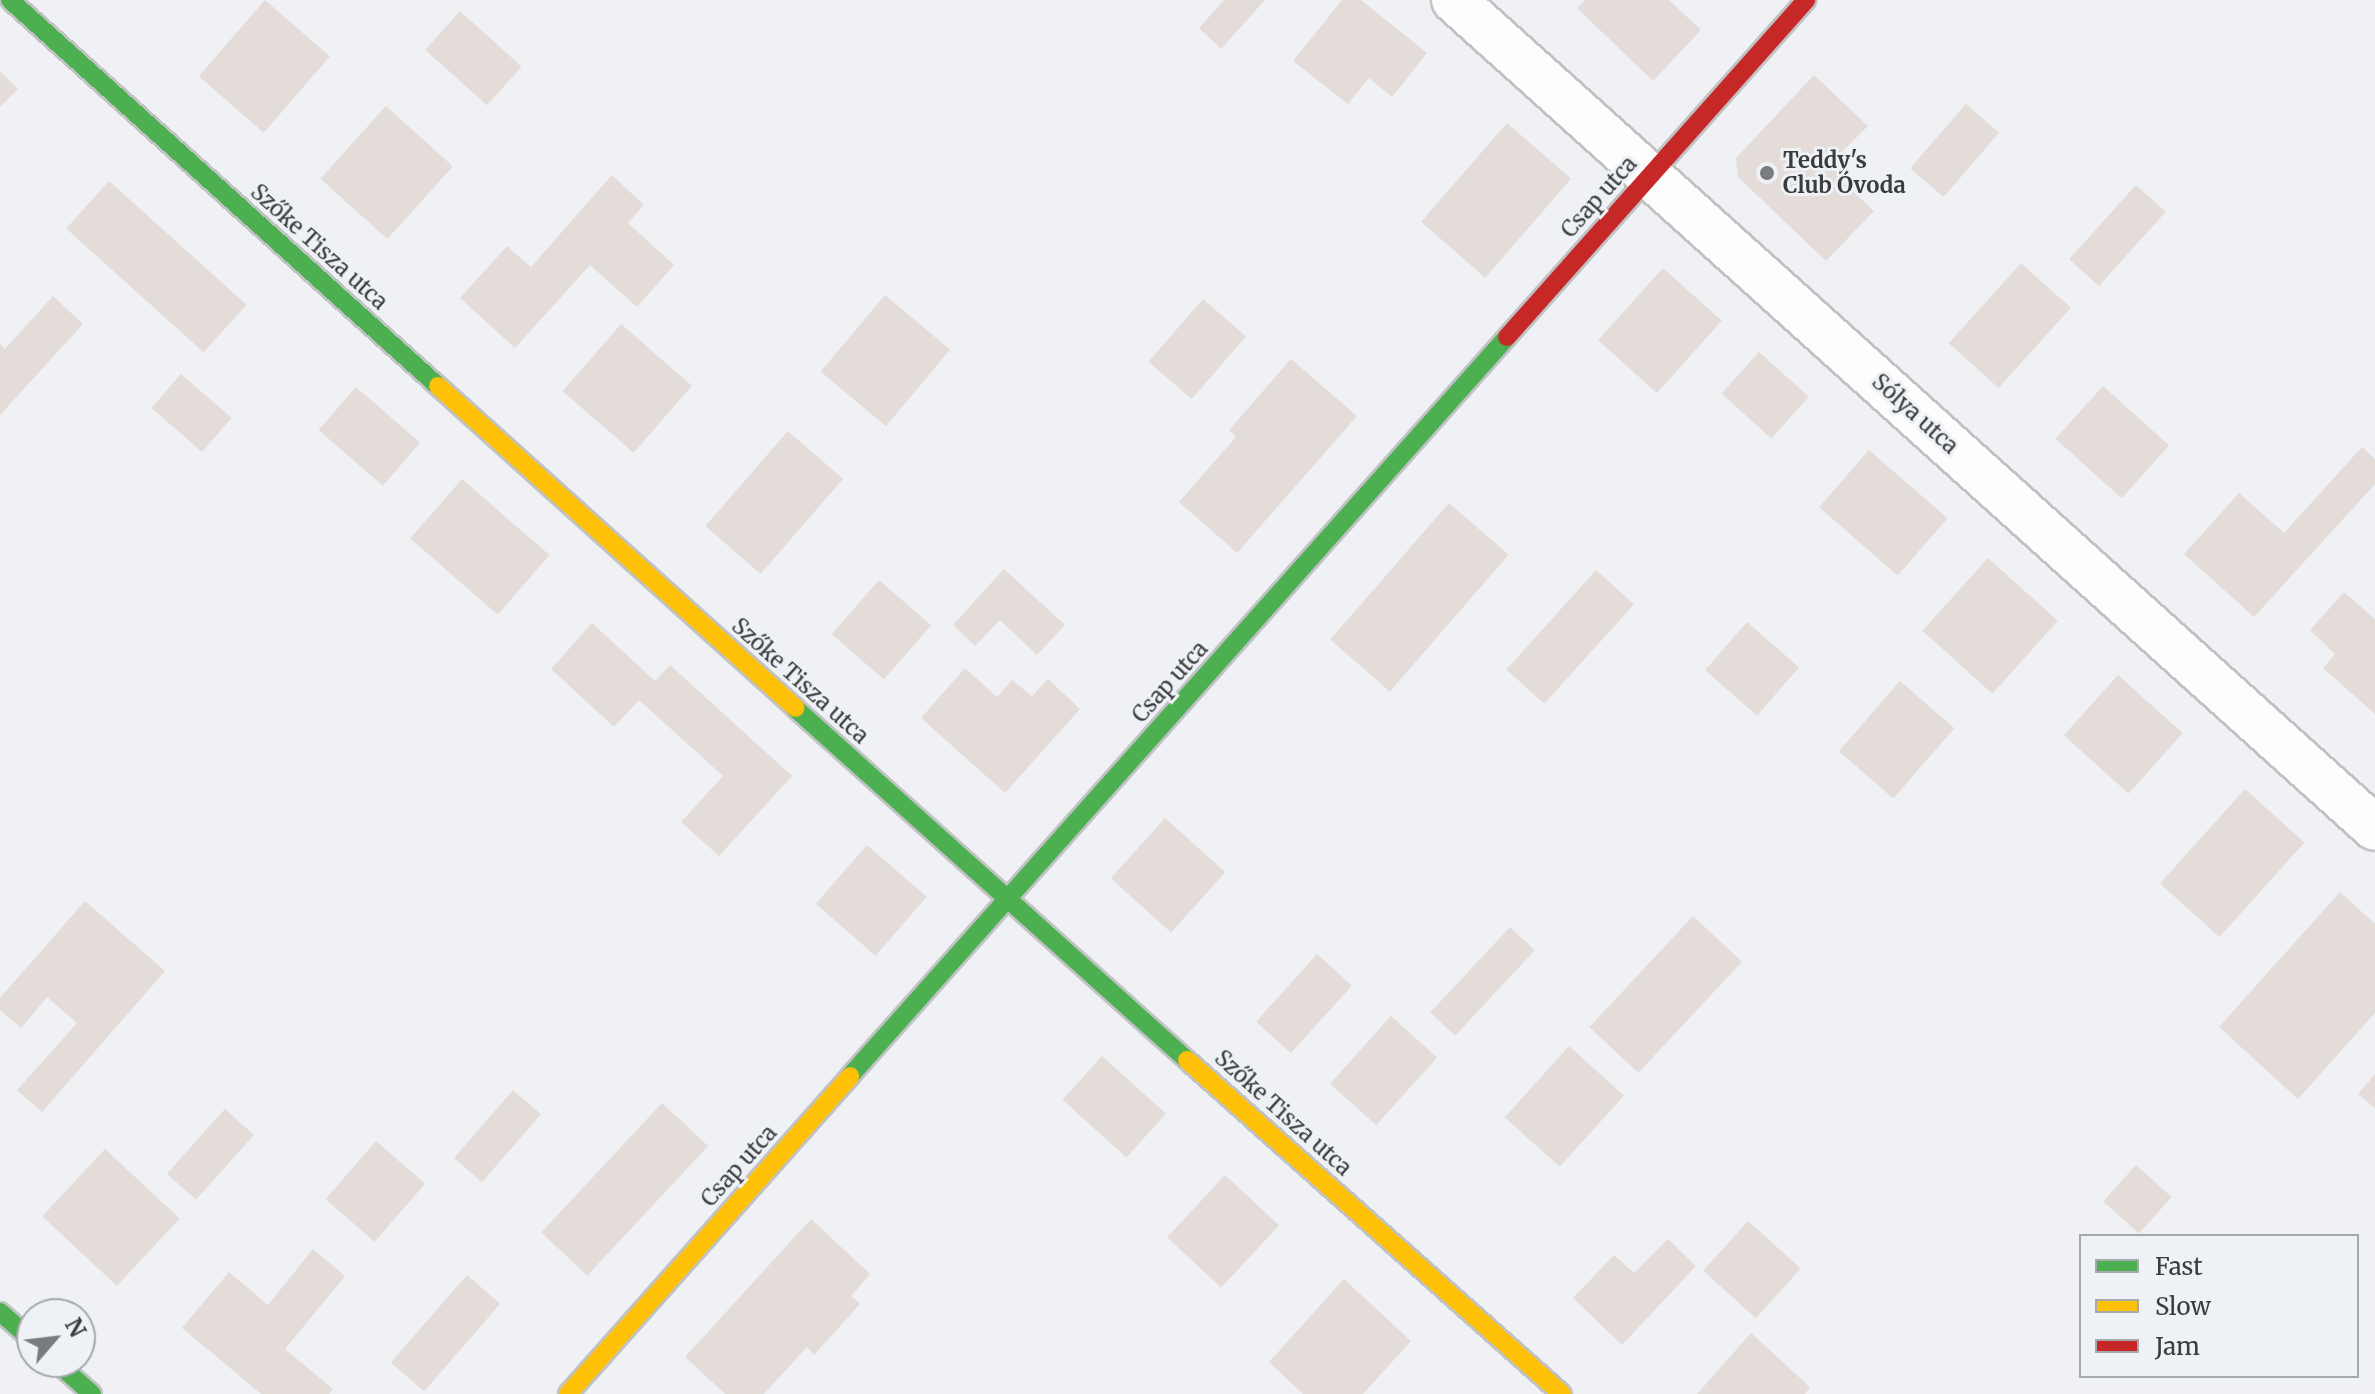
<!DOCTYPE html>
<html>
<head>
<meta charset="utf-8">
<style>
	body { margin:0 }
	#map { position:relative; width:2375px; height:1394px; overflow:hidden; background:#eff1f4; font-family:Merriweather,serif }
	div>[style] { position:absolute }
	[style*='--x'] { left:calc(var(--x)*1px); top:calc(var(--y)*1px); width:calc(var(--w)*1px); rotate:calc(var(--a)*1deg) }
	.building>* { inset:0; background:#e4dcd9; transform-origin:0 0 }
	.roads { filter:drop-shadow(2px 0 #c0c2c4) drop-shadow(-2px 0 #c0c2c4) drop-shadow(0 2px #c0c2c4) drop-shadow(0 -2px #c0c2c4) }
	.street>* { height:44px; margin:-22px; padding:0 22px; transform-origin:22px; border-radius:22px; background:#fdfdfd }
	.fast>* { height:18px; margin:-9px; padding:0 9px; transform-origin:9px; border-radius:9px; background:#4caf50 }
	.slow>* { height:18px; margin:-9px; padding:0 9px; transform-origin:9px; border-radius:9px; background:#ffc107 }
	.jam>* { height:18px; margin:-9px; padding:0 9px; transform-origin:9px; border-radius:9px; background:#c62828 }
	.dots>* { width:22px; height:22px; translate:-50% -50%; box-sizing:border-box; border:4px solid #eef1f5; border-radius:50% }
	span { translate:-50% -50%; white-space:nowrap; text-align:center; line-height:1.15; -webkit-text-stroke:6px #eef1f5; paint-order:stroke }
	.poi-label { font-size:22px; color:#3b3c3e; font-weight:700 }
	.left { translate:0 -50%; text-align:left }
	.street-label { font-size:22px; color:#3b3c3e }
	.legend { position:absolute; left:2079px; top:1234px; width:280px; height:144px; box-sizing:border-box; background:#eef1f5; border:2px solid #a6a9ac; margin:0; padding:10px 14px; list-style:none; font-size:24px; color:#3b3c3e }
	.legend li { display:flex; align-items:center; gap:16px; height:40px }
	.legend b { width:40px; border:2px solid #a6a9ac }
	.north { position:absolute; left:16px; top:1298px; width:80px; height:80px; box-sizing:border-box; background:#eef1f5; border:2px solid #a6a9ac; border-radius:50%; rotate:62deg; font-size:22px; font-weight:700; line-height:32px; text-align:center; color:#3b3c3e }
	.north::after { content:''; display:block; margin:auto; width:28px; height:36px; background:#7a7b7e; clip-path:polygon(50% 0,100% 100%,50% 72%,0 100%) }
</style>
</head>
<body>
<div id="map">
	<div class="building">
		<i style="left:265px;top:0;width:86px;height:101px;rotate:41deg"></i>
		<i style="clip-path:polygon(1224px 0,1265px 0,1221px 49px,1199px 28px)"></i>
		<i style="clip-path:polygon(1342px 0,1361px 0,1427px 53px,1392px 97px,1369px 78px,1348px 104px,1293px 61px)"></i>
		<i style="clip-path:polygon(1585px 0,1669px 0,1701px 30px,1653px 81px,1577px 8px)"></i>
		<i style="left:460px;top:11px;width:83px;height:52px;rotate:42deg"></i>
		<i style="clip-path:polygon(0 71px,18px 89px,0 107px)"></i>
		<i style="clip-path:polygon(1814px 75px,1868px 126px,1836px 158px,1840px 179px,1874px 211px,1826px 261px,1738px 177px,1736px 158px)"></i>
		<i style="left:1966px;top:104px;width:44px;height:85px;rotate:41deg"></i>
		<i style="left:386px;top:106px;width:90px;height:98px;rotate:42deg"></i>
		<i style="left:1507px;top:123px;width:85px;height:131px;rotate:41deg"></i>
		<i style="clip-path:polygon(612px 175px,644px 205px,628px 223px,674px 265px,637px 307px,590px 265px,515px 348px,460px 298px,507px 246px,531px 267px)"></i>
		<i style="left:109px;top:181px;width:185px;height:64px;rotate:42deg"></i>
		<i style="left:2136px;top:185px;width:40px;height:100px;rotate:42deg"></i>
		<i style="left:2021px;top:263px;width:67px;height:108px;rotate:42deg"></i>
		<i style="left:1663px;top:268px;width:79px;height:97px;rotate:42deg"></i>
		<i style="left:885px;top:295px;width:85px;height:100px;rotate:40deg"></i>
		<i style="clip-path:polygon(53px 296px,83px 324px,0 415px,0 344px,5px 349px)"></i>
		<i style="left:1203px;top:299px;width:57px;height:83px;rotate:41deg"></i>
		<i style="left:621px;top:324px;width:94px;height:89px;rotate:41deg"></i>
		<i style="left:1759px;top:352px;width:67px;height:56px;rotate:42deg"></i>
		<i style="clip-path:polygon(1291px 359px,1357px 416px,1237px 553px,1179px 502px,1236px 437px,1229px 430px)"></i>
		<i style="left:181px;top:374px;width:67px;height:45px;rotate:41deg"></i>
		<i style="left:2103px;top:386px;width:89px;height:71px;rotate:42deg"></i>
		<i style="left:356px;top:387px;width:85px;height:57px;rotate:41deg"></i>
		<i style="left:788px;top:431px;width:73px;height:126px;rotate:41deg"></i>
		<i style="clip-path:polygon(2362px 447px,2375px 459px,2375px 484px,2254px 617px,2184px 554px,2239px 493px,2284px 533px)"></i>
		<i style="left:1869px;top:450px;width:104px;height:76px;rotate:41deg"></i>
		<i style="left:462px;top:479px;width:116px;height:79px;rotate:41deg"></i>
		<i style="left:1449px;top:503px;width:79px;height:181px;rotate:41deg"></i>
		<i style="left:1988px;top:558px;width:94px;height:98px;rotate:42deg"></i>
		<i style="clip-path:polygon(1004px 569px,1065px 625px,1037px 655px,1000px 620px,975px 646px,953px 625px)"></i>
		<i style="left:1596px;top:570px;width:51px;height:134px;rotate:42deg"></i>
		<i style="left:879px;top:580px;width:69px;height:72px;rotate:41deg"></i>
		<i style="clip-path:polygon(2344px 592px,2375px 619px,2375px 714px,2323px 668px,2335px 654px,2310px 630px)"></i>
		<i style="left:1747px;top:622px;width:69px;height:64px;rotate:41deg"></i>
		<i style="clip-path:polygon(592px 623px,655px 681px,670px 665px,792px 776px,719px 856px,681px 822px,723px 776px,639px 700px,614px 727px,551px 669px)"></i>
		<i style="clip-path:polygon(965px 668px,997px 697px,1012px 680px,1032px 696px,1048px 679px,1080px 709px,1005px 793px,921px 718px)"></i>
		<i style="left:2118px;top:675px;width:87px;height:81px;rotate:42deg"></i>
		<i style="left:1900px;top:681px;width:72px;height:93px;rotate:41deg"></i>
		<i style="left:2245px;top:789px;width:80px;height:127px;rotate:42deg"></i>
		<i style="left:1165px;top:818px;width:81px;height:81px;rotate:42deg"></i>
		<i style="left:867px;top:845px;width:79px;height:78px;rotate:41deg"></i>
		<i style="clip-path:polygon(2340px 892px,2375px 924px,2375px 1013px,2298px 1099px,2219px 1027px)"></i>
		<i style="clip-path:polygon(85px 901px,165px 971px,42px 1112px,17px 1090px,77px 1023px,47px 997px,21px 1028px,0 1010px,0 998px)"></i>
		<i style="left:1693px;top:916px;width:67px;height:152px;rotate:43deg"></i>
		<i style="left:1510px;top:927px;width:34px;height:117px;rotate:43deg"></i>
		<i style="left:1317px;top:954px;width:47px;height:91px;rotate:42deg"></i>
		<i style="left:1391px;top:1016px;width:62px;height:91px;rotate:42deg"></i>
		<i style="left:1569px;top:1046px;width:74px;height:96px;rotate:42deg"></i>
		<i style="left:1102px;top:1056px;width:86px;height:59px;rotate:42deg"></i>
		<i style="clip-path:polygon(2375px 1074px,2375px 1108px,2358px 1094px)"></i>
		<i style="left:513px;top:1090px;width:37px;height:90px;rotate:41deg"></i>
		<i style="left:662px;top:1103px;width:63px;height:177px;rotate:43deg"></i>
		<i style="left:225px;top:1109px;width:39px;height:87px;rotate:42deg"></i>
		<i style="left:376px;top:1141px;width:65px;height:77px;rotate:41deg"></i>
		<i style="left:105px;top:1149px;width:102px;height:92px;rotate:43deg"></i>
		<i style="left:2136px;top:1165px;width:48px;height:49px;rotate:42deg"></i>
		<i style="left:1225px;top:1175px;width:74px;height:85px;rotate:43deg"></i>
		<i style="clip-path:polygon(811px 1219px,870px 1274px,851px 1296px,860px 1304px,814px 1355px,807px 1347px,764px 1394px,725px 1394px,685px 1357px)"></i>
		<i style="left:1748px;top:1221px;width:71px;height:67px;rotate:42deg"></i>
		<i style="clip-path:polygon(1668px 1239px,1696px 1266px,1622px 1345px,1573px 1298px,1614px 1255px,1634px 1273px)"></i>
		<i style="clip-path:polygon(313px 1249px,345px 1276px,285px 1349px,333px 1389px,329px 1394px,261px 1394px,182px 1328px,229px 1272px,268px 1305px)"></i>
		<i style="left:467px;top:1275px;width:44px;height:116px;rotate:41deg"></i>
		<i style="clip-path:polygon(1344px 1279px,1411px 1341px,1363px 1394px,1303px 1394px,1269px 1362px)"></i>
		<i style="clip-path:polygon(1751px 1333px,1810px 1387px,1805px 1394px,1697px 1394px)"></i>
	</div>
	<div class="roads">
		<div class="street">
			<i style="--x:1454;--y:0;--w:1238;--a:41.96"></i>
		</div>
		<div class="fast">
			<i style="--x:10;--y:0;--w:576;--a:42.05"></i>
			<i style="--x:795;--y:708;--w:527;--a:41.92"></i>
			<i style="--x:850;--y:1076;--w:989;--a:-48.36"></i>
			<i style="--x:0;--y:1312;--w:43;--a:41.2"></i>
			<i style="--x:56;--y:1362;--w:48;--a:41.6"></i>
		</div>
		<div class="slow">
			<i style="--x:438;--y:386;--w:481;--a:42"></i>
			<i style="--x:1187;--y:1060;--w:502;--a:41.69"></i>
			<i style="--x:568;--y:1394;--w:425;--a:-48.4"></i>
		</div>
		<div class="jam">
			<i style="--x:1507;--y:337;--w:451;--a:-48.4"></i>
		</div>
	</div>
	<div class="dots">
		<i style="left:1767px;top:173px;background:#7a7b7e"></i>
	</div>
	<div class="poi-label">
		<span class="left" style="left:1783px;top:173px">Teddy's<br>Club Óvoda</span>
	</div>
	<div class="street-label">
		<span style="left:1599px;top:197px;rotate:-48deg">Csap utca</span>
		<span style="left:319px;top:247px;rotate:42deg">Szőke Tisza utca</span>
		<span style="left:1915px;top:414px;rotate:42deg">Sólya utca</span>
		<span style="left:800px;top:681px;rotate:42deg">Szőke Tisza utca</span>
		<span style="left:1170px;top:682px;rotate:-48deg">Csap utca</span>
		<span style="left:1283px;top:1113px;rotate:42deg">Szőke Tisza utca</span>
		<span style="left:739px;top:1166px;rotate:-48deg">Csap utca</span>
	</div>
	<ul class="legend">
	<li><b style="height:10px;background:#4caf50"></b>Fast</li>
	<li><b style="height:10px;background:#ffc107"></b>Slow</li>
	<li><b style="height:10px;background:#c62828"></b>Jam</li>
	</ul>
	<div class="north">N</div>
</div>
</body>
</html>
